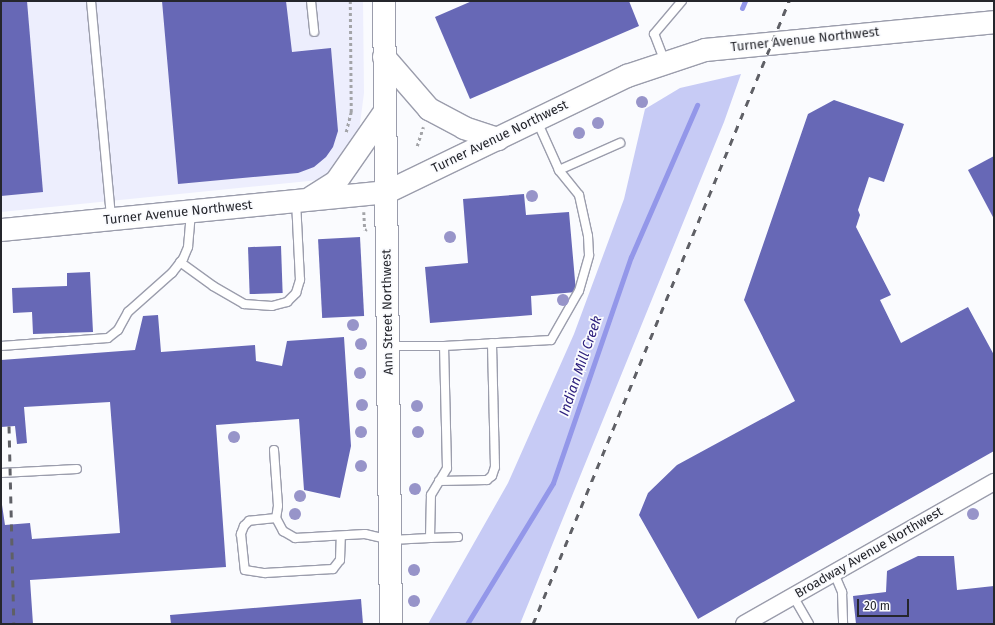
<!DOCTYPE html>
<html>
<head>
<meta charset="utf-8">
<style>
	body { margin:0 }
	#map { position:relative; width:995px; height:625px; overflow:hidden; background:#fafbfe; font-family:"Fira Sans",sans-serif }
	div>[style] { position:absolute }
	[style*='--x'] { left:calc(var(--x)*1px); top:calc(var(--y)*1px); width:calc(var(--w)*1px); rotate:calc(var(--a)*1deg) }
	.built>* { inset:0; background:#edeefd }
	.green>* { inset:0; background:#c7cbf5 }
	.stream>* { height:5px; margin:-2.5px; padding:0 2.5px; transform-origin:2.5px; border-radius:2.5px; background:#9397e9 }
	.building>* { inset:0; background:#6768b6; transform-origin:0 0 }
	.path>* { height:2.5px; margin-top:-1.25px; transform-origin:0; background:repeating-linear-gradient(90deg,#a3a4a8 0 3px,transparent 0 6px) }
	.roads { filter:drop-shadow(1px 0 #9b9dac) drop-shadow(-1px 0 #9b9dac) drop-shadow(0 1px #9b9dac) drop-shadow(0 -1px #9b9dac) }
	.lane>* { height:8px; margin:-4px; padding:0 4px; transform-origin:4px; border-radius:4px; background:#fff }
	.street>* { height:16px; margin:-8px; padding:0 8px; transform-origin:8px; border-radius:8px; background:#fff }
	.secondary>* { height:22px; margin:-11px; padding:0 11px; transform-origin:11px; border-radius:11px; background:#fff }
	.rail>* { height:3px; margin-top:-1.5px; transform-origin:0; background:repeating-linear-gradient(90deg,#5f6066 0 7px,transparent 0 14px) }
	.trees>* { width:12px; height:12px; margin:-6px; border-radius:50%; background:#9794c9 }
	span { translate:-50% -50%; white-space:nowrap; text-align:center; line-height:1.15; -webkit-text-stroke:3.5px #fafbfe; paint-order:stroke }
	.street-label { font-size:13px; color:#25262c }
	.water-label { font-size:14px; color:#2e217e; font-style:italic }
	.frame { position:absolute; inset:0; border:2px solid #25262c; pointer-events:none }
	.scale { position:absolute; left:857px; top:599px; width:52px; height:18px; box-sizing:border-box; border:2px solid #25262c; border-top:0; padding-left:5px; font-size:12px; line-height:14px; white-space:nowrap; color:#25262c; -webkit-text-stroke:3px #fafbfe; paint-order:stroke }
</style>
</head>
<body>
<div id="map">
	<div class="built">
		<i style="clip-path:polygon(1px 1px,363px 1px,364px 93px,358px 139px,333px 177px,319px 180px,1px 212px)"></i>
	</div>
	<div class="green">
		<i style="clip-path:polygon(741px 74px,724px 122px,520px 624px,428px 624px,508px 483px,574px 334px,624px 199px,645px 109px,680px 88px)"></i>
	</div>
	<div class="stream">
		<i style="--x:742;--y:8;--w:8;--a:-67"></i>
		<i style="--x:467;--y:624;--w:165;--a:-58.6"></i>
		<i style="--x:553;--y:483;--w:239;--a:-71"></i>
		<i style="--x:631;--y:257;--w:166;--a:-66.5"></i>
	</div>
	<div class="building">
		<i style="clip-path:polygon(1px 1px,27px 1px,43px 192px,1px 196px)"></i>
		<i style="clip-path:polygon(162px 1px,286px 1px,292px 52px,331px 48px,338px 131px,333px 147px,326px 157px,314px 167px,298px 173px,178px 184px)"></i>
		<i style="clip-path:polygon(472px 1px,629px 1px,639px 26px,470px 99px,435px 17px)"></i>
		<i style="clip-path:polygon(834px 100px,904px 124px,884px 182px,869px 177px,858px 210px,860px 215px,856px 227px,891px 295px,880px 300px,901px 343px,968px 307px,994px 355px,994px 451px,698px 619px,639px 515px,648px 493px,677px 465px,795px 401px,744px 300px,808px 114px)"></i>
		<i style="clip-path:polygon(994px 156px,994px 219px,968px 170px)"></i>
		<i style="clip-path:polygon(524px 194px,526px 215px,569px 212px,576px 292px,531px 296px,532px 315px,430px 323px,425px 267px,468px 263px,463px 199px)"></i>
		<i style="left:360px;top:237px;width:79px;height:42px;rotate:87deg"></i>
		<i style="left:281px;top:246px;width:47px;height:33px;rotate:88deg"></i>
		<i style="clip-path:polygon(90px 272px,93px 332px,33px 334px,32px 312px,13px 313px,12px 288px,67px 286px,67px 273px)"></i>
		<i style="clip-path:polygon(158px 315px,161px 352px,255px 345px,256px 361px,282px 366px,287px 341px,344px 337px,351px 446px,340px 498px,304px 490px,299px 419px,216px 425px,226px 567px,30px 580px,33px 624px,1px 624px,1px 498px,5px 525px,30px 523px,32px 539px,120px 533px,110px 402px,24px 407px,27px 443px,17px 444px,15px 426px,1px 427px,1px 360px,135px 350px,143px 316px)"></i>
		<i style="clip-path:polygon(918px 556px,954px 556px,957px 590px,994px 586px,994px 624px,856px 624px,853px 596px,886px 592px,887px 571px)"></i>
		<i style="clip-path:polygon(361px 599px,363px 624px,171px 624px,170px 615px)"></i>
	</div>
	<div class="path">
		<i style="--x:346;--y:132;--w:21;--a:-76"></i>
		<i style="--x:351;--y:112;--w:111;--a:-90.5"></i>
		<i style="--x:417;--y:146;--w:20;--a:-72"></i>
		<i style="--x:364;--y:212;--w:18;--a:87"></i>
		<i style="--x:365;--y:230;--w:2;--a:-27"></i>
	</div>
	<div class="roads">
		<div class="lane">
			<i style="--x:91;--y:1;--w:218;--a:84.7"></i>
			<i style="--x:311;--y:1;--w:31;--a:84"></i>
			<i style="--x:665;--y:62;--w:30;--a:-111"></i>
			<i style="--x:654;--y:34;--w:43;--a:-49.7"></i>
			<i style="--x:559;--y:170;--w:67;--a:-23.9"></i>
			<i style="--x:180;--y:262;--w:41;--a:36"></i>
			<i style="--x:213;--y:286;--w:36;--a:30"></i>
			<i style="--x:244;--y:304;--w:28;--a:4"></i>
			<i style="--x:272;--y:306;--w:16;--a:-15"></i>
			<i style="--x:287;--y:302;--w:13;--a:-45"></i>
			<i style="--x:296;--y:293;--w:14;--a:-73"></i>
			<i style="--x:300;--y:280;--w:79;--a:-92.9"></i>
			<i style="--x:1;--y:346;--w:107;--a:-4.3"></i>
			<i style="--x:108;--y:338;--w:13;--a:-39"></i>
			<i style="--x:118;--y:330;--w:21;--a:-61"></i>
			<i style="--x:128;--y:312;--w:59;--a:-41.6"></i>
			<i style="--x:172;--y:273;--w:18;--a:-52"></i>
			<i style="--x:183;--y:259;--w:13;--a:-67"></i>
			<i style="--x:188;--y:247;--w:35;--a:-85"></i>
			<i style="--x:389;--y:346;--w:55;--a:0"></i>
			<i style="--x:274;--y:450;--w:56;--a:85.9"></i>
			<i style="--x:278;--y:506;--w:12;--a:99"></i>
			<i style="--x:276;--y:518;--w:15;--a:62"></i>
			<i style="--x:283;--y:531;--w:14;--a:30"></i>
			<i style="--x:295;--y:538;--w:70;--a:-3.3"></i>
			<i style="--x:365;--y:534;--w:27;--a:13"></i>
			<i style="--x:391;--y:540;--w:39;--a:-3"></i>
			<i style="--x:430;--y:538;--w:43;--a:-88.7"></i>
			<i style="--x:431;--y:495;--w:31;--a:-59"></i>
			<i style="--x:447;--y:468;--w:122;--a:-91.4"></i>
			<i style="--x:444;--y:346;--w:107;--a:-3.2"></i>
			<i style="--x:551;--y:340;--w:56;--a:-60.3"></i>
			<i style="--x:579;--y:291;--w:37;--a:-74"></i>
			<i style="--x:589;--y:255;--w:19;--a:-93"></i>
			<i style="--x:588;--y:236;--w:42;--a:-102.4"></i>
			<i style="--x:579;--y:195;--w:32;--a:-129"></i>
			<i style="--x:559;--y:170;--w:54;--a:-114.2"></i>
			<i style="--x:1;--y:473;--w:76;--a:-3"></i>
			<i style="--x:439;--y:481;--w:48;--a:-1.2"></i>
			<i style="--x:487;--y:480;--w:6;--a:-39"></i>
			<i style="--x:492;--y:476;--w:9;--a:-72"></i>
			<i style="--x:495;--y:467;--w:124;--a:-91.4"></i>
			<i style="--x:276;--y:518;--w:27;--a:174"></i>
			<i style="--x:249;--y:521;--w:7;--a:135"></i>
			<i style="--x:244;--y:526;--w:9;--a:111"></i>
			<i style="--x:241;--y:534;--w:36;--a:84"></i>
			<i style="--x:245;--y:570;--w:20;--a:9"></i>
			<i style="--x:265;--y:573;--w:68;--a:-3.4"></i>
			<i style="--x:333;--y:569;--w:11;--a:-52"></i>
			<i style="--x:340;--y:560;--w:24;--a:-88"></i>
			<i style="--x:430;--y:538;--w:28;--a:-2"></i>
			<i style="--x:834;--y:573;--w:21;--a:67"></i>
			<i style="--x:842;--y:592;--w:32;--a:88"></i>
			<i style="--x:793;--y:596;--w:32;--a:60"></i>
		</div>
		<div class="street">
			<i style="--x:744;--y:624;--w:288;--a:-29.6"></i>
		</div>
		<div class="secondary">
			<i style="--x:384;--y:1;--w:623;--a:89.36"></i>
			<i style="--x:384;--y:57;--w:69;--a:49.1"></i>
			<i style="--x:429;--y:109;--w:40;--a:28"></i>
			<i style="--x:464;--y:128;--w:36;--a:18"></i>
			<i style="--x:312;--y:197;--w:28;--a:-32"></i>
			<i style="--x:336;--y:182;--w:84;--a:-55.2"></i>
			<i style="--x:1;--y:230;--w:388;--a:-5.6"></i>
			<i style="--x:387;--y:192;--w:267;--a:-25.8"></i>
			<i style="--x:627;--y:76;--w:82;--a:-18.4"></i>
			<i style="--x:705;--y:50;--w:290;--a:-5.5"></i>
		</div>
	</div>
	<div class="rail">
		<i style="--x:9;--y:426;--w:198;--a:88.6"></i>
		<i style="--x:533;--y:624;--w:674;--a:-67.66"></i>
	</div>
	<div class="trees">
		<i style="left:642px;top:102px"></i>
		<i style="left:598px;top:123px"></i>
		<i style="left:579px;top:133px"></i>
		<i style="left:532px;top:196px"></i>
		<i style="left:450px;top:237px"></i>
		<i style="left:563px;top:300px"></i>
		<i style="left:353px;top:325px"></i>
		<i style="left:361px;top:344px"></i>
		<i style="left:360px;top:373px"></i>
		<i style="left:362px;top:405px"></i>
		<i style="left:417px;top:406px"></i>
		<i style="left:361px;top:432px"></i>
		<i style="left:418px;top:432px"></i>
		<i style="left:234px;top:437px"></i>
		<i style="left:361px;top:466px"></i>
		<i style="left:415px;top:489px"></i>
		<i style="left:300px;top:496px"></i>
		<i style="left:295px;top:514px"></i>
		<i style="left:973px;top:514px"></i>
		<i style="left:414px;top:570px"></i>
		<i style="left:414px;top:601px"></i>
	</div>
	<div class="street-label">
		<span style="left:805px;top:40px;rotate:-6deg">Turner Avenue Northwest</span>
		<span style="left:500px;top:137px;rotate:-26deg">Turner Avenue Northwest</span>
		<span style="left:178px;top:213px;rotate:-6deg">Turner Avenue Northwest</span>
		<span style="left:388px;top:312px;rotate:-91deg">Ann Street Northwest</span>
		<span style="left:869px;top:553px;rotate:-30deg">Broadway Avenue Northwest</span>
	</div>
	<div class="water-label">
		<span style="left:581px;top:366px;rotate:-71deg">Indian Mill Creek</span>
	</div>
	<div class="frame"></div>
	<div class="scale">20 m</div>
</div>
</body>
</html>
